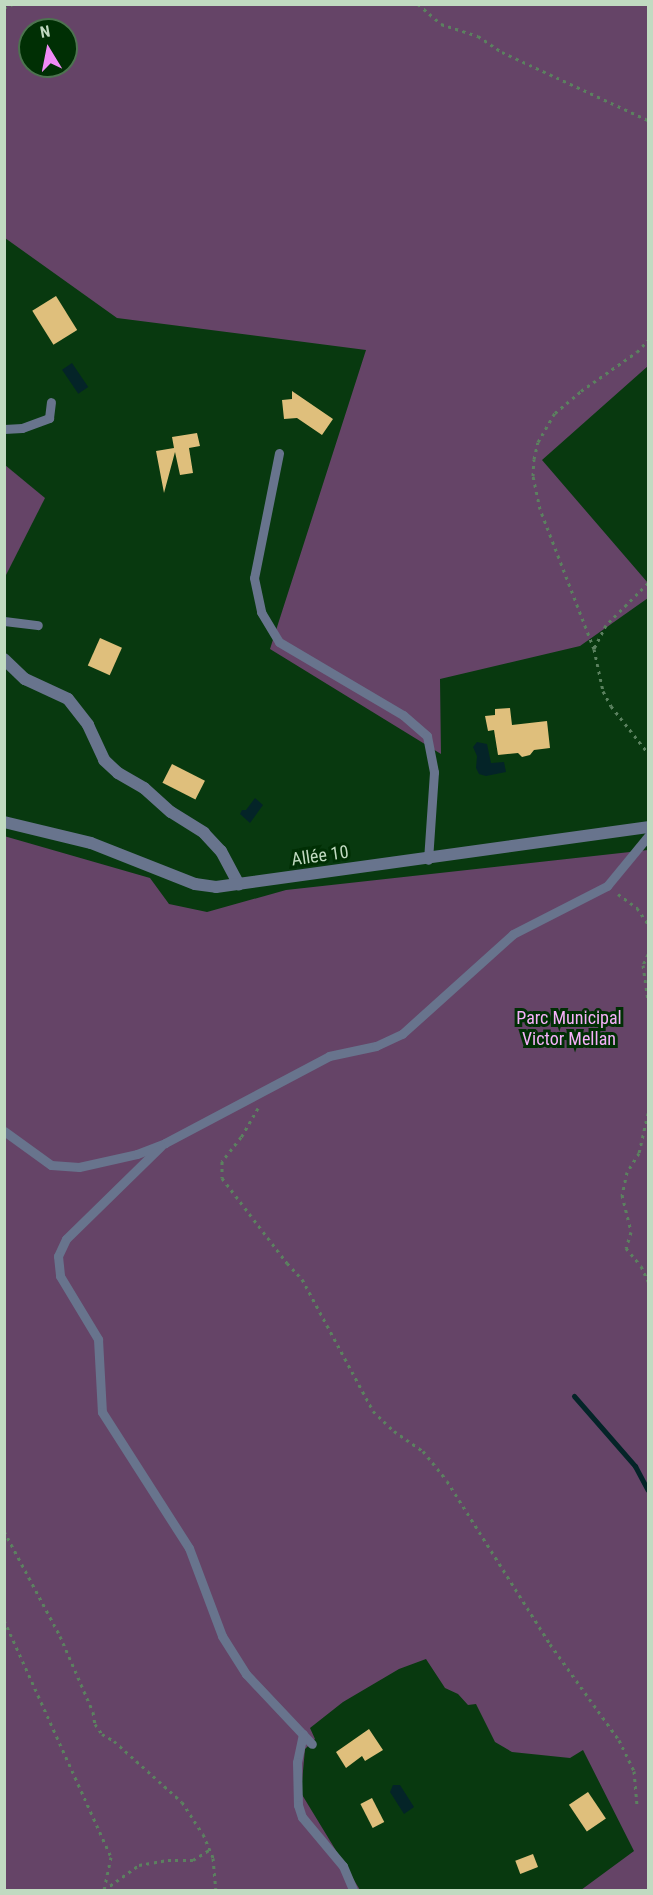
<!DOCTYPE html>
<html>
<head>
<meta charset="utf-8">
<style>
	body { margin:0 }
	#map { position:relative; width:653px; height:1895px; overflow:hidden; background:#08390f; font-family:"Roboto Condensed",sans-serif }
	div>[style] { position:absolute }
	[style*='--x'] { left:calc(var(--x)*1px); top:calc(var(--y)*1px); width:calc(var(--w)*1px); rotate:calc(var(--a)*1deg) }
	.green>* { inset:0; background:#654467 }
	.water>* { inset:0; background:#042428; transform-origin:0 0 }
	.stream>* { height:5px; margin:-2.5px; padding:0 2.5px; transform-origin:2.5px; border-radius:2.5px; background:#042428 }
	.building>* { inset:0; background:#dfbf7c; transform-origin:0 0 }
	.path>* { height:3px; margin-top:-1.5px; transform-origin:0; background:repeating-linear-gradient(90deg,#5b815f 0 3px,transparent 0 7.5px) }
	.lane>* { height:9px; margin:-4.5px; padding:0 4.5px; transform-origin:4.5px; border-radius:4.5px; background:#68748d }
	.street>* { height:12px; margin:-6px; padding:0 6px; transform-origin:6px; border-radius:6px; background:#68748d }
	span { translate:-50% -50%; white-space:nowrap; text-align:center; line-height:1.15; -webkit-text-stroke:6px #002f04; paint-order:stroke }
	.street-label { font-size:18px; color:#c1dac1 }
	.park-label { font-size:18px; color:#f6b1fa }
	.frame { position:absolute; inset:0; border:6px solid #c1dac1; pointer-events:none }
	.north { position:absolute; left:18px; top:18px; width:60px; height:60px; box-sizing:border-box; background:#002f04; border:2px solid #4d7350; border-radius:50%; rotate:350deg; font-size:16px; font-weight:700; line-height:24px; text-align:center; color:#c1dac1 }
	.north::after { content:''; display:block; margin:auto; width:21px; height:27px; background:#f08bf6; clip-path:polygon(50% 0,100% 100%,50% 72%,0 100%) }
</style>
</head>
<body>
<div id="map">
	<div class="green">
		<i style="clip-path:polygon(evenodd,5px 5px,648px 5px,648px 366px,542px 460px,648px 583px,648px 598px,580px 646px,440px 679px,441px 754px,270px 649px,366px 350px,117px 318px,5px 238px,5px 5px,30px 30px,66px 30px,66px 66px,30px 66px,30px 30px)"></i>
		<i style="clip-path:polygon(5px 465px,45px 498px,5px 577px)"></i>
		<i style="clip-path:polygon(4px 836px,150px 878px,169px 904px,207px 912px,286px 890px,648px 850px,648px 1890px,581px 1890px,634px 1851px,583px 1750px,570px 1758px,512px 1752px,495px 1742px,476px 1704px,468px 1705px,458px 1694px,445px 1688px,426px 1659px,399px 1669px,343px 1702px,310px 1728px,315px 1739px,305px 1749px,301px 1793px,360px 1890px,5px 1890px)"></i>
	</div>
	<div class="water">
		<i style="left:72px;top:363px;width:29px;height:12px;rotate:56deg"></i>
		<i style="clip-path:polygon(477px 742px,487px 744px,491px 763px,504px 762px,506px 772px,486px 776px,479px 774px,476px 768px,477px 756px,473px 747px)"></i>
		<i style="clip-path:polygon(255px 798px,263px 805px,250px 823px,240px 814px,242px 810px,246px 810px)"></i>
		<i style="clip-path:polygon(393px 1785px,400px 1785px,414px 1807px,404px 1814px,390px 1792px)"></i>
	</div>
	<div class="stream">
		<i style="--x:574;--y:1396;--w:93;--a:48.9"></i>
		<i style="--x:635;--y:1466;--w:27;--a:62"></i>
	</div>
	<div class="building">
		<i style="left:56px;top:296px;width:40px;height:28px;rotate:58deg"></i>
		<i style="clip-path:polygon(292px 391px,333px 419px,322px 435px,297px 418px,284px 419px,282px 400px,292px 399px)"></i>
		<i style="clip-path:polygon(197px 433px,200px 446px,189px 448px,193px 473px,180px 475px,175px 452px,164px 493px,156px 451px,174px 448px,172px 437px)"></i>
		<i style="left:100px;top:638px;width:24px;height:30px;rotate:24deg"></i>
		<i style="clip-path:polygon(510px 708px,512px 725px,547px 721px,550px 748px,534px 750px,530px 755px,522px 757px,518px 753px,498px 755px,494px 730px,488px 731px,485px 716px,495px 715px,495px 709px)"></i>
		<i style="left:172px;top:764px;width:37px;height:21px;rotate:27deg"></i>
		<i style="clip-path:polygon(369px 1729px,383px 1750px,365px 1761px,362px 1756px,346px 1768px,336px 1752px)"></i>
		<i style="left:588px;top:1792px;width:32px;height:23px;rotate:56deg"></i>
		<i style="left:372px;top:1798px;width:27px;height:13px;rotate:63deg"></i>
		<i style="left:533px;top:1854px;width:14px;height:19px;rotate:69deg"></i>
	</div>
	<div class="path">
		<i style="--x:418;--y:4;--w:30;--a:41"></i>
		<i style="--x:441;--y:24;--w:39;--a:18"></i>
		<i style="--x:478;--y:36;--w:29;--a:34"></i>
		<i style="--x:502;--y:52;--w:161;--a:25"></i>
		<i style="--x:4;--y:8;--w:10;--a:-24"></i>
		<i style="--x:648;--y:583;--w:59;--a:135"></i>
		<i style="--x:606;--y:625;--w:27;--a:117"></i>
		<i style="--x:594;--y:649;--w:43;--a:77.9"></i>
		<i style="--x:603;--y:691;--w:17;--a:62"></i>
		<i style="--x:611;--y:706;--w:60;--a:51.8"></i>
		<i style="--x:594;--y:649;--w:150;--a:-111.1"></i>
		<i style="--x:540;--y:509;--w:34;--a:-102"></i>
		<i style="--x:533;--y:476;--w:17;--a:-87"></i>
		<i style="--x:534;--y:459;--w:17;--a:-77"></i>
		<i style="--x:538;--y:442;--w:34;--a:-60"></i>
		<i style="--x:555;--y:413;--w:34;--a:-40"></i>
		<i style="--x:581;--y:391;--w:68;--a:-34.9"></i>
		<i style="--x:637;--y:352;--w:16;--a:-47"></i>
		<i style="--x:618;--y:894;--w:24;--a:36"></i>
		<i style="--x:637;--y:908;--w:19;--a:55"></i>
		<i style="--x:648;--y:954;--w:12;--a:114"></i>
		<i style="--x:643;--y:965;--w:36;--a:82"></i>
		<i style="--x:258;--y:1108;--w:34;--a:120"></i>
		<i style="--x:241;--y:1137;--w:31;--a:128"></i>
		<i style="--x:222;--y:1161;--w:17;--a:90"></i>
		<i style="--x:222;--y:1178;--w:107;--a:52.6"></i>
		<i style="--x:287;--y:1263;--w:22;--a:47"></i>
		<i style="--x:302;--y:1279;--w:150;--a:61.7"></i>
		<i style="--x:373;--y:1411;--w:29;--a:44"></i>
		<i style="--x:394;--y:1431;--w:35;--a:35"></i>
		<i style="--x:423;--y:1451;--w:38;--a:51"></i>
		<i style="--x:447;--y:1481;--w:193;--a:57.7"></i>
		<i style="--x:550;--y:1644;--w:118;--a:54.3"></i>
		<i style="--x:619;--y:1740;--w:34;--a:64"></i>
		<i style="--x:634;--y:1771;--w:34;--a:85"></i>
		<i style="--x:648;--y:1113;--w:41;--a:102.7"></i>
		<i style="--x:639;--y:1153;--w:22;--a:122"></i>
		<i style="--x:627;--y:1172;--w:24;--a:102"></i>
		<i style="--x:622;--y:1195;--w:38;--a:76"></i>
		<i style="--x:631;--y:1232;--w:17;--a:107"></i>
		<i style="--x:626;--y:1248;--w:23;--a:50"></i>
		<i style="--x:641;--y:1266;--w:17;--a:65"></i>
		<i style="--x:4;--y:1531;--w:119;--a:61.9"></i>
		<i style="--x:60;--y:1636;--w:83;--a:66.5"></i>
		<i style="--x:93;--y:1712;--w:12;--a:81"></i>
		<i style="--x:95;--y:1724;--w:12;--a:55"></i>
		<i style="--x:102;--y:1734;--w:14;--a:30"></i>
		<i style="--x:114;--y:1741;--w:91;--a:41.9"></i>
		<i style="--x:182;--y:1802;--w:38;--a:57"></i>
		<i style="--x:203;--y:1834;--w:26;--a:67"></i>
		<i style="--x:213;--y:1858;--w:32;--a:85"></i>
		<i style="--x:4;--y:1620;--w:260;--a:65.7"></i>
		<i style="--x:111;--y:1857;--w:34;--a:102"></i>
		<i style="--x:104;--y:1890;--w:43;--a:-35.5"></i>
		<i style="--x:139;--y:1865;--w:29;--a:-10"></i>
		<i style="--x:168;--y:1860;--w:25;--a:0"></i>
		<i style="--x:193;--y:1860;--w:19;--a:-32"></i>
	</div>
	<div class="lane">
		<i style="--x:4;--y:429;--w:18;--a:-3"></i>
		<i style="--x:22;--y:428;--w:29;--a:-20"></i>
		<i style="--x:49;--y:418;--w:16;--a:-83"></i>
		<i style="--x:279;--y:453;--w:127;--a:101.3"></i>
		<i style="--x:254;--y:578;--w:35;--a:78"></i>
		<i style="--x:261;--y:612;--w:35;--a:59"></i>
		<i style="--x:279;--y:642;--w:144;--a:30.5"></i>
		<i style="--x:403;--y:715;--w:32;--a:41"></i>
		<i style="--x:427;--y:736;--w:37;--a:79"></i>
		<i style="--x:434;--y:772;--w:88;--a:93.9"></i>
		<i style="--x:4;--y:621;--w:34;--a:7"></i>
		<i style="--x:4;--y:1131;--w:58;--a:35.9"></i>
		<i style="--x:51;--y:1165;--w:28;--a:4"></i>
		<i style="--x:79;--y:1167;--w:59;--a:-12.6"></i>
		<i style="--x:137;--y:1154;--w:30;--a:-21"></i>
		<i style="--x:165;--y:1143;--w:186;--a:-27.9"></i>
		<i style="--x:329;--y:1056;--w:48;--a:-12"></i>
		<i style="--x:376;--y:1046;--w:29;--a:-25"></i>
		<i style="--x:402;--y:1034;--w:149;--a:-42"></i>
		<i style="--x:513;--y:934;--w:106;--a:-27.1"></i>
		<i style="--x:607;--y:886;--w:65;--a:-50.6"></i>
		<i style="--x:161;--y:1146;--w:133;--a:135.6"></i>
		<i style="--x:66;--y:1239;--w:19;--a:115"></i>
		<i style="--x:58;--y:1256;--w:20;--a:84"></i>
		<i style="--x:60;--y:1276;--w:74;--a:58.9"></i>
		<i style="--x:98;--y:1339;--w:73;--a:86.9"></i>
		<i style="--x:102;--y:1412;--w:161;--a:57.4"></i>
		<i style="--x:189;--y:1548;--w:94;--a:69.4"></i>
		<i style="--x:222;--y:1636;--w:45;--a:57.7"></i>
		<i style="--x:246;--y:1674;--w:96;--a:46.7"></i>
		<i style="--x:303;--y:1734;--w:29;--a:102"></i>
		<i style="--x:297;--y:1762;--w:43;--a:88.7"></i>
		<i style="--x:298;--y:1805;--w:13;--a:72"></i>
		<i style="--x:302;--y:1817;--w:64;--a:50.1"></i>
		<i style="--x:343;--y:1866;--w:26;--a:67"></i>
	</div>
	<div class="street">
		<i style="--x:4;--y:659;--w:29;--a:44"></i>
		<i style="--x:25;--y:679;--w:47;--a:24.9"></i>
		<i style="--x:68;--y:699;--w:33;--a:52"></i>
		<i style="--x:88;--y:725;--w:38;--a:65"></i>
		<i style="--x:104;--y:760;--w:19;--a:43"></i>
		<i style="--x:118;--y:773;--w:30;--a:30"></i>
		<i style="--x:144;--y:788;--w:36;--a:42"></i>
		<i style="--x:171;--y:812;--w:39;--a:32"></i>
		<i style="--x:204;--y:833;--w:25;--a:47"></i>
		<i style="--x:221;--y:851;--w:38;--a:62"></i>
		<i style="--x:4;--y:822;--w:89;--a:13.6"></i>
		<i style="--x:91;--y:843;--w:112;--a:21.5"></i>
		<i style="--x:195;--y:884;--w:21;--a:8"></i>
		<i style="--x:216;--y:887;--w:436;--a:-7.9"></i>
	</div>
	<div class="street-label">
		<span style="left:320px;top:856px;rotate:-8deg">Allée 10</span>
	</div>
	<div class="park-label">
		<span style="left:569px;top:1029px">Parc Municipal<br>Victor Mellan</span>
	</div>
	<div class="frame"></div>
	<div class="north">N</div>
</div>
</body>
</html>
